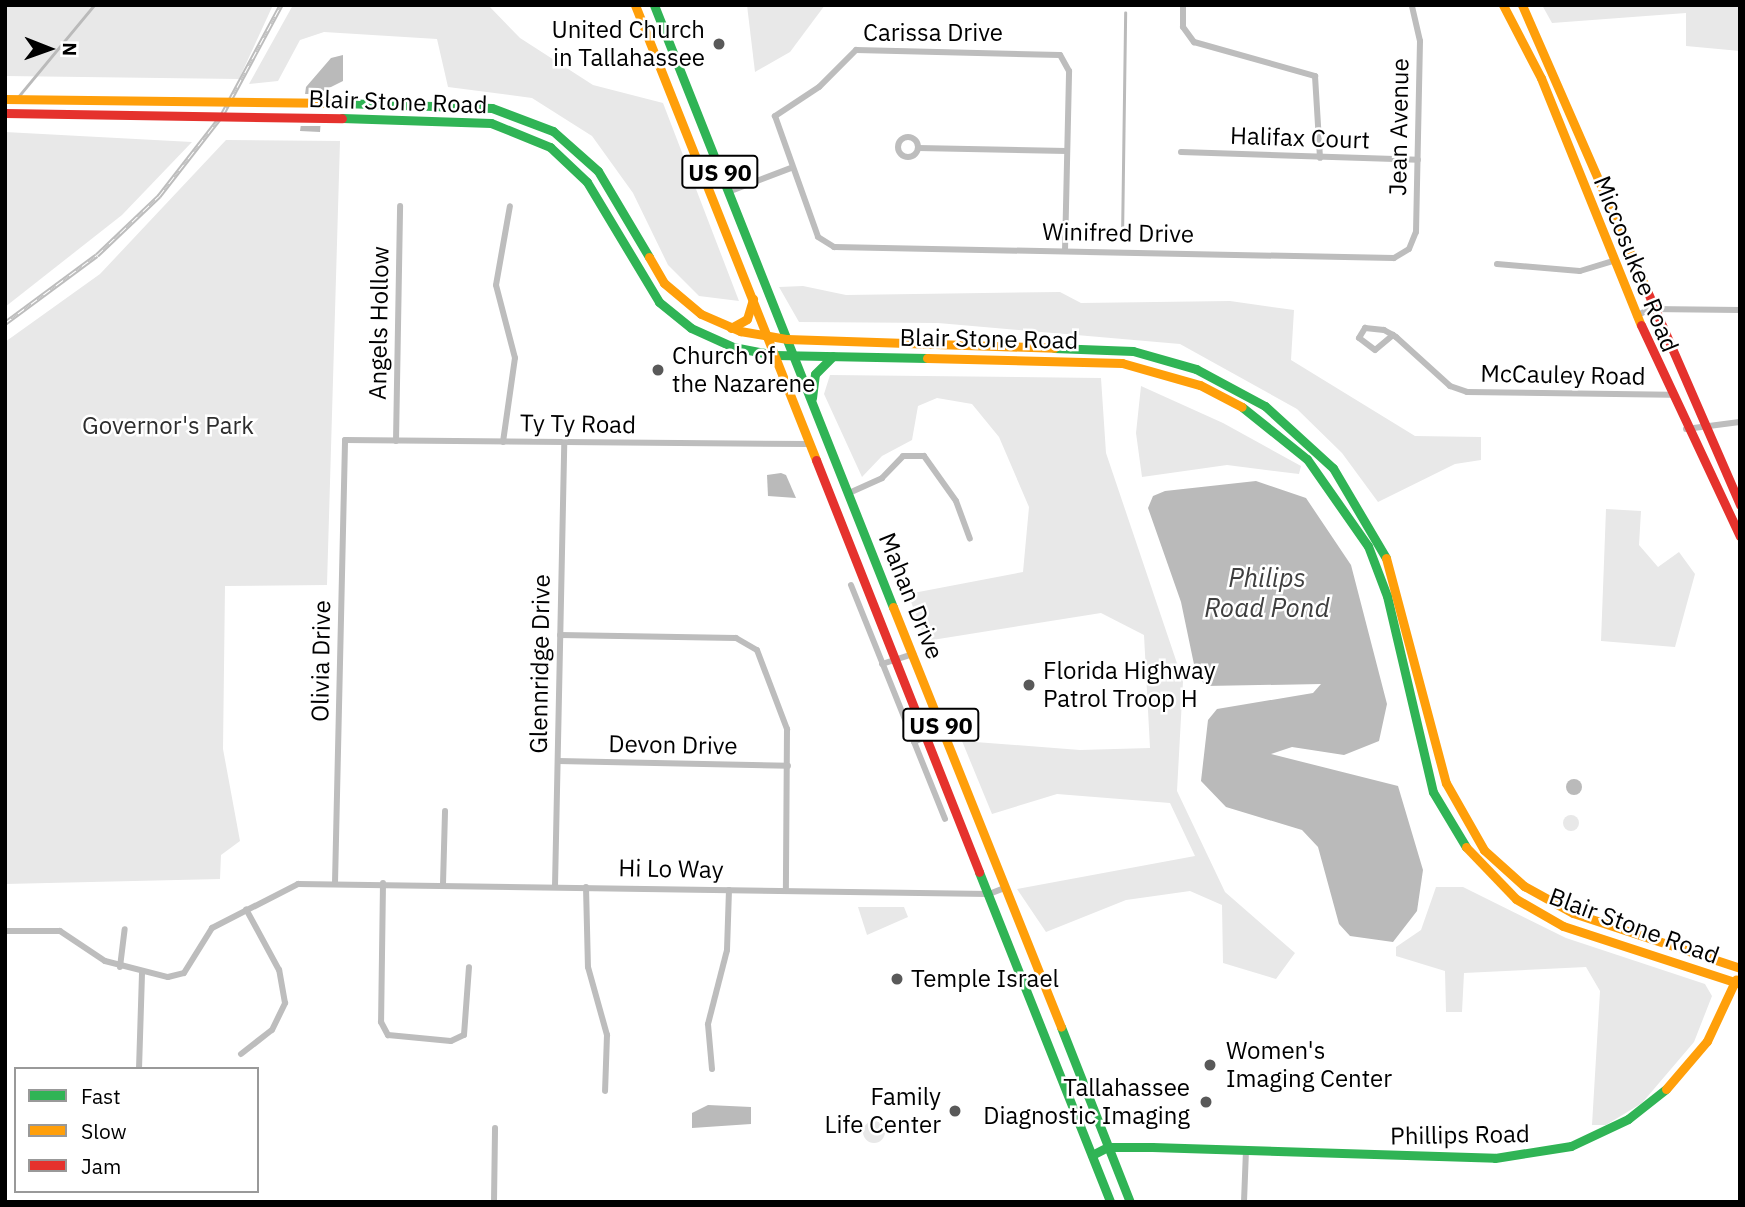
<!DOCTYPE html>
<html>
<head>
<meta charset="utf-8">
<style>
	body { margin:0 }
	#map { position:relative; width:1745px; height:1207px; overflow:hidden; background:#fff; font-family:"IBM Plex Sans",sans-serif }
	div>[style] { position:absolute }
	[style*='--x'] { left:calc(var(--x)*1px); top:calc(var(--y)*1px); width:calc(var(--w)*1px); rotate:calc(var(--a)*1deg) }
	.green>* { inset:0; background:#e8e8e8 }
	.round { border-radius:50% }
	.water>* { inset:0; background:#bababa }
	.pier>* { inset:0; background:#fff; transform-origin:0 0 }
	.stream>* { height:2.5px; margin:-1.25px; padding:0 1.25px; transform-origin:1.25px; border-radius:1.25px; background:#bababa }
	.street>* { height:6px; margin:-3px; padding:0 3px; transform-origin:3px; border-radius:3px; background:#bdbdbd }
	.street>.ring { margin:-3px; padding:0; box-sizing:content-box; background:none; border:6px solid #bdbdbd; border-radius:50% }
	.fast>* { height:9px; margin:-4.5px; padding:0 4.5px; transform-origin:4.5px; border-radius:4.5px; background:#30b455 }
	.slow>* { height:9px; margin:-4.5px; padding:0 4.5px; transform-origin:4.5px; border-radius:4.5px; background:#ff9f0a }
	.jam>* { height:9px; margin:-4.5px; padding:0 4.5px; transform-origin:4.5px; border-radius:4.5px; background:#e5322d }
	.rail>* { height:5px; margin-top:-2.5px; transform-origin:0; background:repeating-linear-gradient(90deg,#fff 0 8px,#bdbdbd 0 16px); box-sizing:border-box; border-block:2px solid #bdbdbd }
	.slow-bridge>* { height:9px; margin:-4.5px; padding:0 4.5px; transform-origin:4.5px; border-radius:4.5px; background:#ff9f0a }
	.jam-bridge>* { height:9px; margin:-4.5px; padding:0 4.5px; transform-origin:4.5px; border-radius:4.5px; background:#e5322d }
	.dots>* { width:19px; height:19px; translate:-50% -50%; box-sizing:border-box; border:4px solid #fff; border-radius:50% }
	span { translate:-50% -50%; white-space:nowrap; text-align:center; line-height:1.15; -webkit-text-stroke:5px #fff; paint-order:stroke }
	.shield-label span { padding:2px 5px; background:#fff; border:2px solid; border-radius:5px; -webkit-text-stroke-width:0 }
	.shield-label { font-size:23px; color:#000; font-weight:700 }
	.poi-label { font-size:24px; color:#000 }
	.right { translate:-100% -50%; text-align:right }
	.left { translate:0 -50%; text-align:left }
	.street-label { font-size:24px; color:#000 }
	.park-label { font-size:24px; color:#2d2d2d }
	.water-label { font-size:26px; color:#3e3e3e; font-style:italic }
	.frame { position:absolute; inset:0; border:7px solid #000; pointer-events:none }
	.legend { position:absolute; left:14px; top:1067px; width:245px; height:126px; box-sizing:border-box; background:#fff; border:2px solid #999; margin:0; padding:9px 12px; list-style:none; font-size:21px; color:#000 }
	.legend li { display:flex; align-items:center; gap:14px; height:35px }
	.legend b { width:35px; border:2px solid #999 }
	.north { position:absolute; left:14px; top:14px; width:70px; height:70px; -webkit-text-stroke:5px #fff; paint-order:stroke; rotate:91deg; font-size:19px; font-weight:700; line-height:28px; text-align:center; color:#000 }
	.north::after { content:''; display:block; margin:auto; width:24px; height:32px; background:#000; clip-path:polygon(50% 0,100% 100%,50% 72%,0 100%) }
</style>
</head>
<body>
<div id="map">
	<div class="green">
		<i style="clip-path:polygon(5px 5px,273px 5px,239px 79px,5px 76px)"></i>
		<i style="clip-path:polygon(293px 5px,488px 5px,520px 38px,593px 85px,663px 103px,739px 301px,699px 296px,668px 265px,633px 193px,592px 136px,532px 98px,448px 87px,437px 39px,324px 32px,300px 40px,278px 81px,249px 84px)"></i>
		<i style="clip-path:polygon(747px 5px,825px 5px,790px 52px,755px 72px)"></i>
		<i style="clip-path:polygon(1542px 5px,1740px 5px,1740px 51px,1686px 46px,1686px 13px,1552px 23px)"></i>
		<i style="clip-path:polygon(5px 132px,192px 142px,122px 215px,5px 307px)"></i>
		<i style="clip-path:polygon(226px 140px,340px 141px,327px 585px,225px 586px,223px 749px,240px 841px,221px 855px,220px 879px,5px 884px,5px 342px,100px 274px)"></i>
		<i style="clip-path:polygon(803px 286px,846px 295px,1060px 292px,1081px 303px,1230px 301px,1294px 310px,1291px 360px,1415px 436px,1481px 437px,1481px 460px,1455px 464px,1378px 502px,1342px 453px,1297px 409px,1180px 344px,938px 323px,799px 322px,779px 287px)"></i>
		<i style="clip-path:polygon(830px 375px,1101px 378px,1106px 453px,1183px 681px,1177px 791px,1225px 892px,1295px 953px,1276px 979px,1223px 963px,1222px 905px,1190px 891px,1126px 900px,1046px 932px,1017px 889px,1195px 856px,1170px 803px,1057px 794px,992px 814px,962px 741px,1080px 750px,1150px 748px,1144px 635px,1101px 613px,926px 641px,908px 594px,1023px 572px,1029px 507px,999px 437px,972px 404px,937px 398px,918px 406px,912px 440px,882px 456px,862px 477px,824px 394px)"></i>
		<i style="clip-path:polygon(1141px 386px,1223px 423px,1301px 466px,1299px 474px,1227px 465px,1142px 477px,1136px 433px)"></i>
		<i style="clip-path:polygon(1606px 509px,1641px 511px,1639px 545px,1658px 567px,1679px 552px,1695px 574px,1675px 647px,1601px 641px)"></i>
		<i class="round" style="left:1563px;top:815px;width:16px;height:16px"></i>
		<i style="clip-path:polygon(1436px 887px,1463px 887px,1566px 938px,1705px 984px,1712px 996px,1694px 1042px,1642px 1103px,1606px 1125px,1592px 1125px,1600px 991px,1586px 967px,1464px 973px,1462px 1012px,1446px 1012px,1445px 971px,1396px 956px,1396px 947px,1421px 930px)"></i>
		<i style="clip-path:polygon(858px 907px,904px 907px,908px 917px,867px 935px)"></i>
		<i class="round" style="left:863px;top:1121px;width:22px;height:22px"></i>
	</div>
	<div class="water">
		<i style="clip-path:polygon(343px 55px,343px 81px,323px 91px,320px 132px,300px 131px,306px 87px,331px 58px)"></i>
		<i style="clip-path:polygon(781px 473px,786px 475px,796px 498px,768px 496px,767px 475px)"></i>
		<i style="clip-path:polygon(1256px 481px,1306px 498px,1351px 565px,1387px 704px,1379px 741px,1344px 755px,1292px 747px,1271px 754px,1398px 786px,1423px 870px,1417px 911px,1393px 942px,1350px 936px,1339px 924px,1318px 847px,1302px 830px,1226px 807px,1201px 781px,1208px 720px,1217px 709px,1313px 693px,1321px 684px,1206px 686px,1196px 674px,1181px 602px,1148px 508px,1153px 496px,1165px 491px)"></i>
		<i class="round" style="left:1566px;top:779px;width:16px;height:16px"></i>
		<i style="clip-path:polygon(708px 1105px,751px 1107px,751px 1124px,692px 1128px,692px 1113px)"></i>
	</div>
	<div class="pier">
		<i style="left:300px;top:94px;width:26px;height:32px"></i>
	</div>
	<div class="stream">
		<i style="--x:18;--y:97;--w:119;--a:-50.4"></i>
		<i style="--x:1122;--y:240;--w:227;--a:-89.2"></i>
	</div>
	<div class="street">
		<i style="--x:1183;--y:5;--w:22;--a:90"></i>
		<i style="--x:1183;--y:27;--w:19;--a:54"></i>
		<i style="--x:1194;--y:42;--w:126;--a:15.7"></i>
		<i style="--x:1315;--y:76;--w:82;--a:86.5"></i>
		<i class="ring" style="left:898px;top:137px;width:14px;height:14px"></i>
		<i style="--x:918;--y:148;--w:149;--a:1.2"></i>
		<i style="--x:1181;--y:152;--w:237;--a:1.9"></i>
		<i style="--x:728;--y:192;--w:67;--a:-20.9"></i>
		<i style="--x:1065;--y:251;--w:180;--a:-88.7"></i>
		<i style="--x:1069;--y:71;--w:18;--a:-119"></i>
		<i style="--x:1060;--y:55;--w:204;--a:-178.6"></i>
		<i style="--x:856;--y:50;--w:52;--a:135"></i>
		<i style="--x:819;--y:87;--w:53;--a:146.6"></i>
		<i style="--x:775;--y:116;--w:128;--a:70.4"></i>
		<i style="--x:818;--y:237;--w:19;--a:32"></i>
		<i style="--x:834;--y:247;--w:560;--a:1.13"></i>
		<i style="--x:1394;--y:258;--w:17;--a:-31"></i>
		<i style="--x:1409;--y:249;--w:18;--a:-68"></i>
		<i style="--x:1416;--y:232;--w:191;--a:-88.8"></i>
		<i style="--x:1420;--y:41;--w:37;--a:-103"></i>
		<i style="--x:1497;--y:264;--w:83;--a:4.8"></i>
		<i style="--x:1580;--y:271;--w:34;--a:-17"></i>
		<i style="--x:1636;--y:316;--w:16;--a:-27"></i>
		<i style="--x:1650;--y:309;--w:90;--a:0.6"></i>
		<i style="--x:1393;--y:335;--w:23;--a:140"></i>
		<i style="--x:1375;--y:350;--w:20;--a:-143"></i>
		<i style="--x:1359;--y:338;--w:12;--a:-59"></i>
		<i style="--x:1365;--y:328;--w:19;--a:6"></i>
		<i style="--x:1384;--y:330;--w:10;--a:29"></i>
		<i style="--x:1393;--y:335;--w:4;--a:34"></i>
		<i style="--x:1396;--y:337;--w:73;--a:42.2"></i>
		<i style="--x:1450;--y:386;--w:18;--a:19"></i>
		<i style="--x:1467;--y:392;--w:203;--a:0.8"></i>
		<i style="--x:1686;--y:429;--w:54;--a:-7.4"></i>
		<i style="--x:396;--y:441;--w:235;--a:-89"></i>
		<i style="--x:503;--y:442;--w:85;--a:-81.9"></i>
		<i style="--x:515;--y:358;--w:75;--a:-104.6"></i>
		<i style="--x:496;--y:285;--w:80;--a:-80"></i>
		<i style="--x:849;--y:493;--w:36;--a:-24"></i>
		<i style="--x:882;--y:478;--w:30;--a:-46"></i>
		<i style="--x:903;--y:456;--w:21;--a:0"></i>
		<i style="--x:924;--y:456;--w:55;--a:54.6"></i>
		<i style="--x:956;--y:501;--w:40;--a:69.8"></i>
		<i style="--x:851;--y:585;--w:252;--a:68.1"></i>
		<i style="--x:560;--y:635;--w:176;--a:1"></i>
		<i style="--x:736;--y:638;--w:24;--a:30"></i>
		<i style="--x:757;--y:650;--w:85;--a:69.2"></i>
		<i style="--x:787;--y:729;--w:162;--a:90.4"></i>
		<i style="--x:882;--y:664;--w:33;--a:-18"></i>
		<i style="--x:914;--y:742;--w:31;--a:-25"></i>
		<i style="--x:558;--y:761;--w:230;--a:1.2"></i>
		<i style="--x:335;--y:883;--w:443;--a:-88.7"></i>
		<i style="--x:345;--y:440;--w:464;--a:0.5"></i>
		<i style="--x:383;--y:883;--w:139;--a:90.8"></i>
		<i style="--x:381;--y:1022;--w:15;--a:62"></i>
		<i style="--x:388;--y:1035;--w:63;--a:5.4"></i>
		<i style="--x:451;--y:1041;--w:14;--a:-25"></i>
		<i style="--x:464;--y:1035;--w:68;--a:-85.8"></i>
		<i style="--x:443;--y:884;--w:73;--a:-88.4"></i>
		<i style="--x:555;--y:886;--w:443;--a:-88.8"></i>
		<i style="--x:586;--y:887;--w:80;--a:88.6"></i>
		<i style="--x:588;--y:967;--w:71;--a:74.4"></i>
		<i style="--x:607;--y:1035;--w:56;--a:92"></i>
		<i style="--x:5;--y:931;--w:55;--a:0"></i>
		<i style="--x:60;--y:931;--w:54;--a:33.7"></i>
		<i style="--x:105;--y:961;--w:65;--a:14.3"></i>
		<i style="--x:168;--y:977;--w:16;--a:-14"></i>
		<i style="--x:184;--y:973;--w:53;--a:-58.1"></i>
		<i style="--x:212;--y:928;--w:97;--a:-27.1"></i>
		<i style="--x:298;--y:884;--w:691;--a:0.83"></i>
		<i style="--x:989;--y:894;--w:17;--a:-21"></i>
		<i style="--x:120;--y:967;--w:38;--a:-83"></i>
		<i style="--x:241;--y:1054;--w:39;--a:-38"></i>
		<i style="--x:272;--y:1030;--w:30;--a:-64"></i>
		<i style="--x:285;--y:1003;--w:34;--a:-100"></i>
		<i style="--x:279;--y:970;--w:69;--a:-118.4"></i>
		<i style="--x:139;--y:1069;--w:96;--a:-88.2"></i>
		<i style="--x:712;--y:1069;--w:45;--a:-95.1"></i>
		<i style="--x:708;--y:1024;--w:76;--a:-75.6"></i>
		<i style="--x:727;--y:950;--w:60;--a:-88.1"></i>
		<i style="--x:494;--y:1202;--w:74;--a:-89.2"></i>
		<i style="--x:1244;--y:1202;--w:53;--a:-87.8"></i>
	</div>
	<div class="fast">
		<i style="--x:654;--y:5;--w:648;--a:68.35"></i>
		<i style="--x:342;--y:103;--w:150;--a:1.9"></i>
		<i style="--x:492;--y:108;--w:65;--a:20.7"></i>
		<i style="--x:553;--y:131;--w:60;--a:41.6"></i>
		<i style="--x:598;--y:171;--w:100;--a:59.3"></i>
		<i style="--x:342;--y:118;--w:149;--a:1.9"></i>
		<i style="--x:491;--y:123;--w:64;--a:22.1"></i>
		<i style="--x:550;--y:147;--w:51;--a:43.4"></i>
		<i style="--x:587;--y:182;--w:140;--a:59"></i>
		<i style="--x:659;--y:302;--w:41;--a:39.1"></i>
		<i style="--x:691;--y:328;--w:46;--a:24.3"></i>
		<i style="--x:733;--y:347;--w:43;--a:10.8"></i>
		<i style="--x:775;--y:355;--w:152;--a:1.1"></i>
		<i style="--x:1054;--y:348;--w:79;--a:2.2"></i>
		<i style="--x:1133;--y:351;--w:66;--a:15.9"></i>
		<i style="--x:1196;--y:369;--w:78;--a:28.2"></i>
		<i style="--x:1265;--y:406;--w:92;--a:42.4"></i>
		<i style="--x:1333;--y:468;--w:104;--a:59.5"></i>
		<i style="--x:812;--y:398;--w:24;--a:-83"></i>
		<i style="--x:815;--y:374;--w:25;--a:-45"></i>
		<i style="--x:1242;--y:407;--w:83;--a:38.7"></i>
		<i style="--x:1307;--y:459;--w:106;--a:55"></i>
		<i style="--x:1368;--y:546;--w:53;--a:69.2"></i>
		<i style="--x:1387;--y:596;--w:201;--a:76.8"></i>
		<i style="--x:1433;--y:792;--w:64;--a:59"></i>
		<i style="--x:979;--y:872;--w:355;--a:68.3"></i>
		<i style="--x:1061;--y:1027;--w:188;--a:68.5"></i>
		<i style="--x:1092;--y:1155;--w:18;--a:-27"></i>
		<i style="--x:1108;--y:1147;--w:44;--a:0"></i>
		<i style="--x:1152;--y:1147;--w:343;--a:1.8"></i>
		<i style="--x:1495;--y:1158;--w:77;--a:-9"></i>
		<i style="--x:1571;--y:1146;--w:63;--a:-25.3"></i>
		<i style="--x:1628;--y:1119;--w:48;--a:-38.3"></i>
	</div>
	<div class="slow">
		<i style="--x:635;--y:5;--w:490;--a:68.3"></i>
		<i style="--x:1503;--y:5;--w:82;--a:62.5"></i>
		<i style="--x:1541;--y:78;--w:266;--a:68"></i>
		<i style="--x:1522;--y:5;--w:314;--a:66.4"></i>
		<i style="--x:649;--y:257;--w:30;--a:60"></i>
		<i style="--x:664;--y:283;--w:48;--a:40"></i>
		<i style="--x:701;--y:314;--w:43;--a:23.6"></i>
		<i style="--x:740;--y:331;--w:48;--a:9.7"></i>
		<i style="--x:787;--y:339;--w:267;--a:1.9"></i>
		<i style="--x:731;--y:328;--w:18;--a:-29"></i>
		<i style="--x:747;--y:319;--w:21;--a:-73"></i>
		<i style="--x:927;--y:358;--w:195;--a:1.5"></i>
		<i style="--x:1122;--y:363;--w:81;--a:15.8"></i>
		<i style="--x:1200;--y:385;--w:47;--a:27.6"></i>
		<i style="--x:1386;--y:558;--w:233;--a:75.1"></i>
		<i style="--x:1446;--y:783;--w:77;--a:60.4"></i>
		<i style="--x:1484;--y:850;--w:54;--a:42"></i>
		<i style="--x:1524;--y:886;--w:56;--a:28.9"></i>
		<i style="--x:1573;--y:913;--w:176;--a:18.2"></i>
		<i style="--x:893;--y:607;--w:452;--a:68.2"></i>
		<i style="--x:1466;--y:847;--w:72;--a:46.1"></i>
		<i style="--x:1516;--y:899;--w:54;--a:29.9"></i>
		<i style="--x:1563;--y:926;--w:186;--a:18.1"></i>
		<i style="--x:1666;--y:1089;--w:63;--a:-49.5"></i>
		<i style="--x:1707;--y:1041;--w:68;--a:-64.9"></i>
	</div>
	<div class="jam">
		<i style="--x:1648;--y:293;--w:231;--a:66.5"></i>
		<i style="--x:1641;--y:325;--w:233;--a:64.9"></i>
		<i style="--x:816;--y:460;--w:443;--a:68.4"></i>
	</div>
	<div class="rail">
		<i style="--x:5;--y:323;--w:114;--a:-36.5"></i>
		<i style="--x:97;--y:255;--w:86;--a:-43.6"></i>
		<i style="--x:159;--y:196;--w:103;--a:-52.1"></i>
		<i style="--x:222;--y:115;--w:125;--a:-61.8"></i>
	</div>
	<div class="slow-bridge">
		<i style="--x:5;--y:99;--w:337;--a:0.7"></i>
	</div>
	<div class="jam-bridge">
		<i style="--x:5;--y:113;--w:337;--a:0.9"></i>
	</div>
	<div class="dots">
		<i style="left:719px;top:44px;background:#595959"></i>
		<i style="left:658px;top:370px;background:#595959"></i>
		<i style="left:1029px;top:685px;background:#595959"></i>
		<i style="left:897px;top:979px;background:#595959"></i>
		<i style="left:1210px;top:1065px;background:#595959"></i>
		<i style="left:1206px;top:1102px;background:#595959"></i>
		<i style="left:955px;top:1111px;background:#595959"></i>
	</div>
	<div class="shield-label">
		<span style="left:720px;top:172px">US 90</span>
		<span style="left:941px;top:725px">US 90</span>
	</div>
	<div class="poi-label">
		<span class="right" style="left:705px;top:44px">United Church<br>in Tallahassee</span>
		<span class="left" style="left:672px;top:370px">Church of<br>the Nazarene</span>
		<span class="left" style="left:1043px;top:685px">Florida Highway<br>Patrol Troop H</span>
		<span class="left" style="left:911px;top:979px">Temple Israel</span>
		<span class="left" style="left:1226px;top:1065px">Women's<br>Imaging Center</span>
		<span class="right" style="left:1190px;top:1102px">Tallahassee<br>Diagnostic Imaging</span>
		<span class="right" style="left:941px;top:1111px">Family<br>Life Center</span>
	</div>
	<div class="street-label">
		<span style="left:933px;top:33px">Carissa Drive</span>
		<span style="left:398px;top:102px;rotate:2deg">Blair Stone Road</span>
		<span style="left:1399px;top:127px;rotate:-89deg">Jean Avenue</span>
		<span style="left:1300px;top:138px;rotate:2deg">Halifax Court</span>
		<span style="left:1118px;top:233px;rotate:1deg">Winifred Drive</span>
		<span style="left:1636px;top:264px;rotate:68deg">Miccosukee Road</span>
		<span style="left:379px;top:323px;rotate:-89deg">Angels Hollow</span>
		<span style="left:989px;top:339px;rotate:1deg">Blair Stone Road</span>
		<span style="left:1563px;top:375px;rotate:1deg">McCauley Road</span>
		<span style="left:578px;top:424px;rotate:1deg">Ty Ty Road</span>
		<span style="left:911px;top:596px;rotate:68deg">Mahan Drive</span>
		<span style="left:321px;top:661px;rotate:-89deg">Olivia Drive</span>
		<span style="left:540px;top:664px;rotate:-89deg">Glennridge Drive</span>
		<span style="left:673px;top:745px;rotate:1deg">Devon Drive</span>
		<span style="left:671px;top:869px;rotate:1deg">Hi Lo Way</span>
		<span style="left:1634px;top:926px;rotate:20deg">Blair Stone Road</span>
		<span style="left:1460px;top:1135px;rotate:-1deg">Phillips Road</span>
	</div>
	<div class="park-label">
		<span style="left:168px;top:426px">Governor's Park</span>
	</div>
	<div class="water-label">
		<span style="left:1267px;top:593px">Philips<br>Road Pond</span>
	</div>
	<div class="frame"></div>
	<ul class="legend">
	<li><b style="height:9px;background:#30b455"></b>Fast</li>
	<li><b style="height:9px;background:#ff9f0a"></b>Slow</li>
	<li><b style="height:9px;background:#e5322d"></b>Jam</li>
	</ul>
	<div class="north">N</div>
</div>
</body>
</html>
